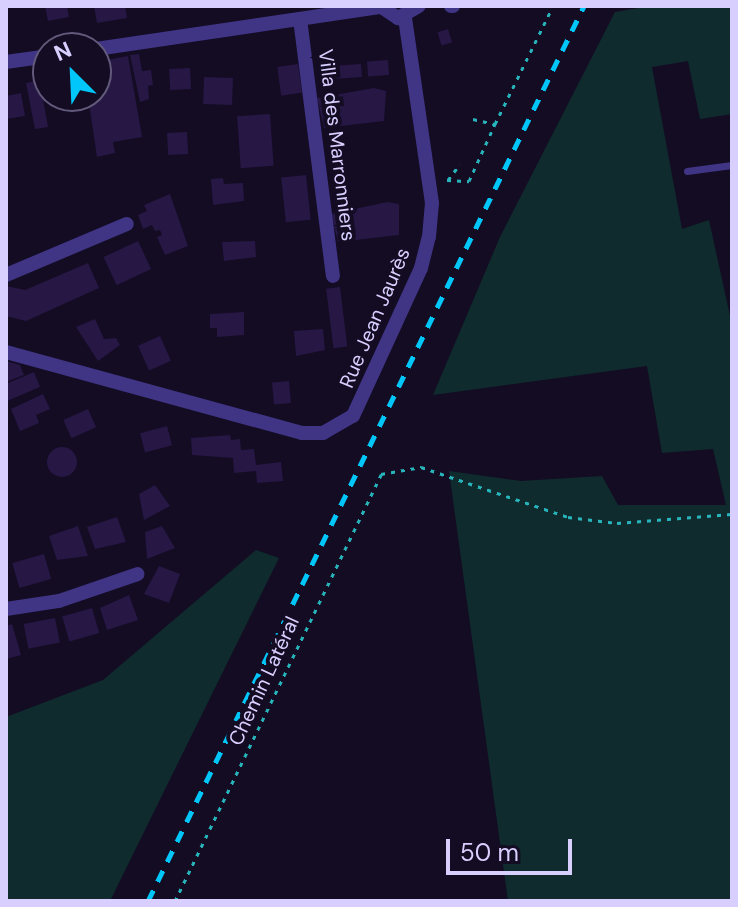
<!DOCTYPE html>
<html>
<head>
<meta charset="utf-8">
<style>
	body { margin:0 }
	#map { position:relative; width:738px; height:907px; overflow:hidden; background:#130c23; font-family:"DM Sans",sans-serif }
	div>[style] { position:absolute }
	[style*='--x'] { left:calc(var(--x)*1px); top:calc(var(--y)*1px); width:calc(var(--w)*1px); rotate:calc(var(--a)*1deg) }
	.green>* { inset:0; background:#0f2b2e }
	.building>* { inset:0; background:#261745; transform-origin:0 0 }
	.round { border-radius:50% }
	.path>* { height:3px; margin-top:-1.5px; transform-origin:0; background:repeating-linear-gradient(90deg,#27b4bb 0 4px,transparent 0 10px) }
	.service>* { height:7px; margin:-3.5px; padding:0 3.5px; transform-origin:3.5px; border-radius:3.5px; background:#403485 }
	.minor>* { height:14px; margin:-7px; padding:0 7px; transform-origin:7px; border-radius:7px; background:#403485 }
	.rail>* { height:5px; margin-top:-2.5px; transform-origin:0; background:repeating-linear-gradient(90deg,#00c6fa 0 12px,transparent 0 22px) }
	span { translate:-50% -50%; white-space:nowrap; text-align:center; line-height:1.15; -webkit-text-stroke:8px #130c23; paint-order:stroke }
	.street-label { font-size:20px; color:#d9cfff }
	.frame { position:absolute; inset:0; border:8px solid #d9cfff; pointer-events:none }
	.north { position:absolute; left:32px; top:32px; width:80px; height:80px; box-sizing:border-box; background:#130c23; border:2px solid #625a7b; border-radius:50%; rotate:336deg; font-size:22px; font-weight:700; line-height:32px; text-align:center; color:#d9cfff }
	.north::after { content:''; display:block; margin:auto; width:28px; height:36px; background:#00c6fa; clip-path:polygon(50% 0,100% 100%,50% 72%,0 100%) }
	.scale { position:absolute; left:446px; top:839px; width:126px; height:36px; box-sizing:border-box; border:4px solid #d9cfff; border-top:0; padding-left:10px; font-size:24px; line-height:28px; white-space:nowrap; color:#d9cfff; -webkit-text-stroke:6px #130c23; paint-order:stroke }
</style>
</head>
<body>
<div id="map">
	<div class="green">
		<i style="clip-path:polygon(650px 6px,732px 6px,732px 114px,700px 119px,688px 61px,652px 67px,682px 229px,709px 220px,732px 325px,732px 901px,508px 901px,449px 471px,521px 481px,602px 476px,618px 505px,726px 505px,713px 449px,662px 453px,647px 366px,433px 395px,500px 237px,615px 12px)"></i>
		<i style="clip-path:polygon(256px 550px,279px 558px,110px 901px,6px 901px,6px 717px,103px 680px)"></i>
	</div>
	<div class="building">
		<i style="clip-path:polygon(45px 6px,67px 6px,69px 17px,48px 21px)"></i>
		<i style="clip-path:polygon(94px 6px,125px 6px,127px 18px,97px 23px)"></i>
		<i style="left:448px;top:29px;width:14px;height:11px;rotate:73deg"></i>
		<i style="clip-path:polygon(139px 54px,142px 71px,151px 70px,153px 85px,148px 86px,149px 99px,140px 102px,130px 55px)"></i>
		<i style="clip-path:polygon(128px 56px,142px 137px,113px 142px,115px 153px,97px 157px,88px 96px,96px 96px,96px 62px)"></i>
		<i style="left:388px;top:60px;width:15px;height:21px;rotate:86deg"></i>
		<i style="left:298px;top:64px;width:29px;height:21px;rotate:82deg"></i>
		<i style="left:361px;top:64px;width:13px;height:41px;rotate:86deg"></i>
		<i style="left:190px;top:68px;width:21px;height:21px;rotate:87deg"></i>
		<i style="left:204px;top:77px;width:29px;height:27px;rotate:2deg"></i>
		<i style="clip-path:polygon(48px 79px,48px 98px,43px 99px,48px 127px,35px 129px,26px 83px)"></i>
		<i style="clip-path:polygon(374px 88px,386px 91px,384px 121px,324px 128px,317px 98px)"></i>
		<i style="clip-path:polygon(21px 93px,25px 116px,6px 119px,6px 96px)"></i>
		<i style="left:270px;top:114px;width:52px;height:33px;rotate:86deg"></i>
		<i style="left:187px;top:132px;width:22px;height:20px;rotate:87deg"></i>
		<i style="left:306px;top:175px;width:45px;height:25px;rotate:84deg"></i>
		<i style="clip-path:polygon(223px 178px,224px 184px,243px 183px,244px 201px,213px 205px,211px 179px)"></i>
		<i style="clip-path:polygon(170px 194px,188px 246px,165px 255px,157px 237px,162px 235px,160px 230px,155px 231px,152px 225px,143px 229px,138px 215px,147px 211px,144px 205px)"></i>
		<i style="clip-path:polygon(387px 202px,399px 204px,399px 235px,338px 242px,331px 214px)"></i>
		<i style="left:138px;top:241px;width:31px;height:38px;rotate:65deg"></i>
		<i style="clip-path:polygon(255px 241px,256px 257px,224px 261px,222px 242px)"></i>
		<i style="clip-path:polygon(88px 263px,99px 288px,26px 321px,6px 316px,6px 286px,25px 290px)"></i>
		<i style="left:340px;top:287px;width:60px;height:14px;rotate:83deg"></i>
		<i style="clip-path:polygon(244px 312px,244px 335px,217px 337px,217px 328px,210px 328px,210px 314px)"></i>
		<i style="clip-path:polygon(95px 319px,104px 339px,116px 338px,120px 345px,98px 361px,76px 327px)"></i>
		<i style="clip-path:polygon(323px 329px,325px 350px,296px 356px,294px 331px)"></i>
		<i style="left:160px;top:336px;width:27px;height:24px;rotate:66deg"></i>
		<i style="clip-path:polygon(6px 361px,20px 365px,24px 375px,6px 382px)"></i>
		<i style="clip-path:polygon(34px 372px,40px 387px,7px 401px,6px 384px)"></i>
		<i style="left:289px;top:381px;width:22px;height:17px;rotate:85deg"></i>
		<i style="clip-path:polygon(43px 394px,50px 409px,36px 415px,39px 423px,20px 431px,11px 409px)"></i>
		<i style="left:88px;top:409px;width:20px;height:27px;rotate:66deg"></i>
		<i style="left:167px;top:426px;width:20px;height:28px;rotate:75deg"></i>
		<i style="clip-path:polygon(230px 435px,231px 440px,240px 439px,241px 450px,254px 449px,256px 465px,281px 462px,283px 481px,257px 483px,256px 471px,234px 473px,233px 458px,192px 455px,191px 438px)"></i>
		<i class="round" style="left:47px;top:447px;width:30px;height:30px"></i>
		<i style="clip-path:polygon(155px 485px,170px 506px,144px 520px,139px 494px)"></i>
		<i style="clip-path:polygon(117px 517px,126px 542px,95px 549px,87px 527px)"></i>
		<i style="clip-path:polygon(78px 526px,88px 556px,57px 560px,49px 536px)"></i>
		<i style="clip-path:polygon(162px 526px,175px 548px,147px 559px,145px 532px)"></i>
		<i style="left:44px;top:554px;width:26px;height:33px;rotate:74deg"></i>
		<i style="clip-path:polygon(159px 566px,180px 574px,169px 603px,144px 594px)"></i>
		<i style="clip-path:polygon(129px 595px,138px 620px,107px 630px,100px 608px)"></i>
		<i style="left:92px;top:608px;width:26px;height:31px;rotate:74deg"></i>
		<i style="left:55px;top:618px;width:25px;height:32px;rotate:79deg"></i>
		<i style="clip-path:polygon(12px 624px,21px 655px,6px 659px,6px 626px)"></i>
	</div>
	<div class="path">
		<i style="--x:473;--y:119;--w:23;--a:13"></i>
		<i style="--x:495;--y:124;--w:131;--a:-63.8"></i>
		<i style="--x:447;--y:180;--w:22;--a:3"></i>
		<i style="--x:469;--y:181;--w:63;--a:-65.5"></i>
		<i style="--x:448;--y:180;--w:20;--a:-53"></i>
		<i style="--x:175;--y:901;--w:474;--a:-64.2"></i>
		<i style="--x:381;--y:474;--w:41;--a:-9.9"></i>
		<i style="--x:421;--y:467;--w:155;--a:18.8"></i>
		<i style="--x:568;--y:517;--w:49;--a:7"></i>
		<i style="--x:617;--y:523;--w:115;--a:-4.5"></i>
	</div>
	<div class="service">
		<i style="--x:687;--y:171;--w:45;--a:-7.6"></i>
	</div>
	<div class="minor">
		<i style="--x:380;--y:6;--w:22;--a:34"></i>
		<i style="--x:398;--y:18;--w:24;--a:-30"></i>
		<i style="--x:451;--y:6;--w:2;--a:0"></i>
		<i style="--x:300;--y:19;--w:259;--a:82.7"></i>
		<i style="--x:96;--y:49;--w:288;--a:-8.4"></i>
		<i style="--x:6;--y:62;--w:42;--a:-8.1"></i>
		<i style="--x:6;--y:275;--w:131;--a:-22.9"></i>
		<i style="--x:6;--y:352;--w:307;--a:15.3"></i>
		<i style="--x:302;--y:433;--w:21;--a:0"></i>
		<i style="--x:323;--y:433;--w:34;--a:-30"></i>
		<i style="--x:353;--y:416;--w:163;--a:-65.3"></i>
		<i style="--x:421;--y:268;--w:32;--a:-76"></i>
		<i style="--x:429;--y:237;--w:34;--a:-85"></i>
		<i style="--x:432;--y:203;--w:188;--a:-98.3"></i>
		<i style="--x:6;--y:609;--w:54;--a:-8.6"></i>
		<i style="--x:59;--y:601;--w:83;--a:-18.9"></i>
	</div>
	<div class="rail">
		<i style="--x:148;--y:901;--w:996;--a:-64.03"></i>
	</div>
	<div class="street-label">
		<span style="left:337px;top:145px;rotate:83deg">Villa des Marronniers</span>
		<span style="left:375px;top:318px;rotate:-67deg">Rue Jean Jaurès</span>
		<span style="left:264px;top:681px;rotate:-65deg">Chemin Latéral</span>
	</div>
	<div class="frame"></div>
	<div class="north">N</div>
	<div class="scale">50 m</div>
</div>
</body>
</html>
